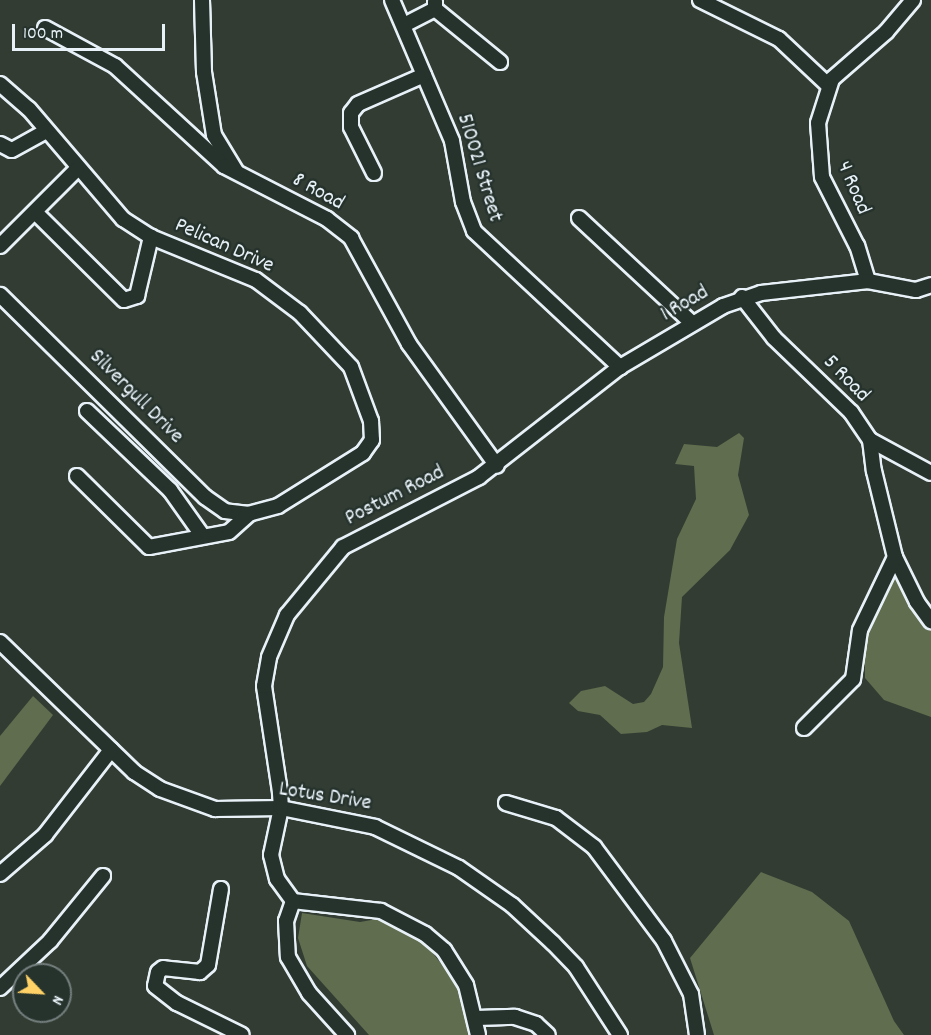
<!DOCTYPE html>
<html>
<head>
<meta charset="utf-8">
<style>
	body { margin:0 }
	#map { position:relative; width:931px; height:1035px; overflow:hidden; background:#323c33; font-family:Dekko,sans-serif }
	div>[style] { position:absolute }
	[style*='--x'] { left:calc(var(--x)*1px); top:calc(var(--y)*1px); width:calc(var(--w)*1px); rotate:calc(var(--a)*1deg) }
	.green>* { inset:0; background:#606d4e }
	.roads { filter:drop-shadow(2px 0 #e8f1f8) drop-shadow(-2px 0 #e8f1f8) drop-shadow(0 2px #e8f1f8) drop-shadow(0 -2px #e8f1f8) }
	.minor>* { height:14px; margin:-7px; padding:0 7px; transform-origin:7px; border-radius:7px; background:#26332d }
	span { translate:-50% -50%; white-space:nowrap; text-align:center; line-height:1.15; -webkit-text-stroke:5px #26332d; paint-order:stroke }
	.street-label { font-size:22px; color:#e8f1f8 }
	.north { position:absolute; left:12px; top:963px; width:60px; height:60px; box-sizing:border-box; background:#26332d; border:2px solid #747f7e; border-radius:50%; rotate:115deg; font-size:16px; font-weight:700; line-height:24px; text-align:center; color:#e8f1f8 }
	.north::after { content:''; display:block; margin:auto; width:21px; height:27px; background:#ffd166; clip-path:polygon(50% 0,100% 100%,50% 72%,0 100%) }
	.scale { position:absolute; left:12px; top:24px; width:153px; height:27px; box-sizing:border-box; border:3px solid #e8f1f8; border-top:0; padding-left:8px; font-size:18px; line-height:21px; white-space:nowrap; color:#e8f1f8; -webkit-text-stroke:4px #26332d; paint-order:stroke }
</style>
</head>
<body>
<div id="map">
	<div class="green">
		<i style="clip-path:polygon(739px 433px,744px 438px,738px 475px,749px 515px,730px 550px,682px 597px,679px 643px,692px 728px,662px 725px,647px 732px,621px 734px,600px 715px,578px 711px,569px 703px,581px 691px,605px 686px,633px 704px,644px 702px,651px 694px,663px 667px,664px 617px,677px 539px,696px 499px,694px 466px,675px 464px,684px 444px,717px 447px)"></i>
		<i style="clip-path:polygon(895px 575px,905px 597px,931px 630px,931px 717px,884px 700px,865px 678px,865px 641px)"></i>
		<i style="clip-path:polygon(33px 696px,53px 715px,0 786px,0 736px)"></i>
		<i style="clip-path:polygon(761px 872px,812px 892px,849px 921px,894px 1021px,904px 1035px,714px 1035px,690px 958px)"></i>
		<i style="clip-path:polygon(302px 913px,360px 922px,377px 919px,424px 942px,454px 980px,463px 1003px,468px 1035px,369px 1035px,307px 966px,298px 938px)"></i>
	</div>
	<div class="roads">
		<div class="minor">
			<i style="--x:202;--y:0;--w:72;--a:88.4"></i>
			<i style="--x:204;--y:72;--w:64;--a:81"></i>
			<i style="--x:214;--y:135;--w:42;--a:58.6"></i>
			<i style="--x:392;--y:0;--w:153;--a:66.9"></i>
			<i style="--x:452;--y:141;--w:62;--a:79.8"></i>
			<i style="--x:463;--y:202;--w:31;--a:69"></i>
			<i style="--x:474;--y:231;--w:200;--a:43"></i>
			<i style="--x:700;--y:0;--w:88;--a:26.3"></i>
			<i style="--x:779;--y:39;--w:67;--a:43.2"></i>
			<i style="--x:435;--y:9;--w:84;--a:39.2"></i>
			<i style="--x:404;--y:25;--w:35;--a:-27"></i>
			<i style="--x:435;--y:9;--w:8;--a:-90"></i>
			<i style="--x:45;--y:28;--w:80;--a:28.5"></i>
			<i style="--x:115;--y:66;--w:148;--a:42.5"></i>
			<i style="--x:224;--y:166;--w:116;--a:27.2"></i>
			<i style="--x:327;--y:219;--w:31;--a:38"></i>
			<i style="--x:351;--y:238;--w:121;--a:61.3"></i>
			<i style="--x:409;--y:344;--w:150;--a:54.2"></i>
			<i style="--x:0;--y:84;--w:38;--a:41"></i>
			<i style="--x:29;--y:109;--w:145;--a:49.5"></i>
			<i style="--x:123;--y:219;--w:33;--a:33"></i>
			<i style="--x:151;--y:237;--w:113;--a:22.3"></i>
			<i style="--x:256;--y:280;--w:55;--a:36.9"></i>
			<i style="--x:300;--y:313;--w:74;--a:46.6"></i>
			<i style="--x:351;--y:367;--w:58;--a:69.7"></i>
			<i style="--x:371;--y:421;--w:19;--a:87"></i>
			<i style="--x:372;--y:440;--w:16;--a:125"></i>
			<i style="--x:363;--y:453;--w:100;--a:148.1"></i>
			<i style="--x:278;--y:506;--w:30;--a:165"></i>
			<i style="--x:249;--y:514;--w:24;--a:-173"></i>
			<i style="--x:225;--y:511;--w:24;--a:-145"></i>
			<i style="--x:205;--y:497;--w:288;--a:-135.4"></i>
			<i style="--x:0;--y:144;--w:13;--a:27"></i>
			<i style="--x:12;--y:150;--w:39;--a:-29"></i>
			<i style="--x:374;--y:173;--w:51;--a:-116.6"></i>
			<i style="--x:351;--y:127;--w:14;--a:-90"></i>
			<i style="--x:351;--y:113;--w:11;--a:-52"></i>
			<i style="--x:358;--y:104;--w:72;--a:-23.7"></i>
			<i style="--x:35;--y:212;--w:125;--a:44.7"></i>
			<i style="--x:124;--y:300;--w:14;--a:-17"></i>
			<i style="--x:137;--y:296;--w:61;--a:-76.7"></i>
			<i style="--x:579;--y:218;--w:154;--a:42.9"></i>
			<i style="--x:0;--y:246;--w:109;--a:-45"></i>
			<i style="--x:868;--y:281;--w:37;--a:-107"></i>
			<i style="--x:857;--y:246;--w:77;--a:-116.9"></i>
			<i style="--x:822;--y:177;--w:54;--a:-94.2"></i>
			<i style="--x:818;--y:123;--w:46;--a:-72.3"></i>
			<i style="--x:832;--y:79;--w:72;--a:-41"></i>
			<i style="--x:886;--y:32;--w:42;--a:-49.8"></i>
			<i style="--x:742;--y:297;--w:52;--a:52"></i>
			<i style="--x:774;--y:338;--w:107;--a:43.9"></i>
			<i style="--x:851;--y:412;--w:34;--a:56"></i>
			<i style="--x:870;--y:440;--w:69;--a:28.4"></i>
			<i style="--x:87;--y:411;--w:115;--a:43.6"></i>
			<i style="--x:170;--y:490;--w:55;--a:54.6"></i>
			<i style="--x:870;--y:440;--w:31;--a:83"></i>
			<i style="--x:874;--y:471;--w:89;--a:76.3"></i>
			<i style="--x:895;--y:557;--w:50;--a:63.9"></i>
			<i style="--x:917;--y:602;--w:24;--a:54"></i>
			<i style="--x:77;--y:476;--w:101;--a:44.6"></i>
			<i style="--x:149;--y:547;--w:81;--a:-10.6"></i>
			<i style="--x:229;--y:532;--w:27;--a:-42"></i>
			<i style="--x:0;--y:642;--w:187;--a:44.1"></i>
			<i style="--x:134;--y:772;--w:31;--a:33"></i>
			<i style="--x:160;--y:789;--w:59;--a:20"></i>
			<i style="--x:215;--y:809;--w:66;--a:-0.9"></i>
			<i style="--x:281;--y:808;--w:96;--a:11.4"></i>
			<i style="--x:375;--y:827;--w:93;--a:26"></i>
			<i style="--x:459;--y:868;--w:65;--a:34.9"></i>
			<i style="--x:512;--y:905;--w:56;--a:42.8"></i>
			<i style="--x:553;--y:943;--w:33;--a:46"></i>
			<i style="--x:576;--y:967;--w:81;--a:57.1"></i>
			<i style="--x:804;--y:728;--w:69;--a:-45"></i>
			<i style="--x:853;--y:679;--w:49;--a:-81.9"></i>
			<i style="--x:860;--y:630;--w:81;--a:-64.4"></i>
			<i style="--x:506;--y:803;--w:52;--a:16.7"></i>
			<i style="--x:556;--y:818;--w:48;--a:37.3"></i>
			<i style="--x:594;--y:847;--w:117;--a:53.3"></i>
			<i style="--x:664;--y:941;--w:59;--a:63"></i>
			<i style="--x:691;--y:994;--w:41;--a:81.7"></i>
			<i style="--x:0;--y:874;--w:60;--a:-40.9"></i>
			<i style="--x:45;--y:835;--w:108;--a:-52.2"></i>
			<i style="--x:221;--y:889;--w:77;--a:99.7"></i>
			<i style="--x:208;--y:965;--w:11;--a:139"></i>
			<i style="--x:200;--y:972;--w:37;--a:-174"></i>
			<i style="--x:163;--y:968;--w:6;--a:141"></i>
			<i style="--x:158;--y:972;--w:14;--a:102"></i>
			<i style="--x:155;--y:986;--w:28;--a:38"></i>
			<i style="--x:177;--y:1003;--w:72;--a:26.2"></i>
			<i style="--x:293;--y:901;--w:21;--a:109"></i>
			<i style="--x:286;--y:921;--w:36;--a:87"></i>
			<i style="--x:288;--y:957;--w:42;--a:59.7"></i>
			<i style="--x:309;--y:993;--w:57;--a:47.9"></i>
			<i style="--x:0;--y:988;--w:69;--a:-43.2"></i>
			<i style="--x:50;--y:941;--w:84;--a:-50.8"></i>
			<i style="--x:477;--y:1018;--w:38;--a:-2"></i>
			<i style="--x:515;--y:1017;--w:22;--a:18"></i>
			<i style="--x:536;--y:1024;--w:16;--a:43"></i>
			<i style="--x:478;--y:1035;--w:51;--a:-103.5"></i>
			<i style="--x:466;--y:985;--w:41;--a:-122.2"></i>
			<i style="--x:444;--y:950;--w:25;--a:-140"></i>
			<i style="--x:425;--y:934;--w:50;--a:-152.4"></i>
			<i style="--x:381;--y:911;--w:89;--a:-173.5"></i>
			<i style="--x:293;--y:901;--w:27;--a:-126"></i>
			<i style="--x:277;--y:879;--w:25;--a:-104"></i>
			<i style="--x:271;--y:855;--w:48;--a:-78"></i>
			<i style="--x:281;--y:808;--w:16;--a:-94"></i>
			<i style="--x:280;--y:792;--w:107;--a:-98.6"></i>
			<i style="--x:264;--y:686;--w:29;--a:-80"></i>
			<i style="--x:269;--y:657;--w:46;--a:-66.8"></i>
			<i style="--x:287;--y:615;--w:88;--a:-50.5"></i>
			<i style="--x:343;--y:547;--w:153;--a:-27.2"></i>
			<i style="--x:479;--y:477;--w:179;--a:-38"></i>
			<i style="--x:620;--y:367;--w:120;--a:-30.6"></i>
			<i style="--x:723;--y:306;--w:40;--a:-18.9"></i>
			<i style="--x:761;--y:293;--w:108;--a:-6.4"></i>
			<i style="--x:868;--y:281;--w:49;--a:10.6"></i>
			<i style="--x:916;--y:290;--w:16;--a:-18"></i>
		</div>
	</div>
	<div class="street-label">
		<span style="left:479px;top:168px;rotate:73deg">510021 Street</span>
		<span style="left:853px;top:188px;rotate:67deg">4 Road</span>
		<span style="left:318px;top:192px;rotate:29deg">8 Road</span>
		<span style="left:224px;top:246px;rotate:24deg">Pelican Drive</span>
		<span style="left:685px;top:304px;rotate:-30deg">1 Road</span>
		<span style="left:846px;top:379px;rotate:46deg">5 Road</span>
		<span style="left:136px;top:397px;rotate:45deg">Silvergull Drive</span>
		<span style="left:395px;top:496px;rotate:-27deg">Postum Road</span>
		<span style="left:325px;top:797px;rotate:9deg">Lotus Drive</span>
	</div>
	<div class="north">N</div>
	<div class="scale">100 m</div>
</div>
</body>
</html>
